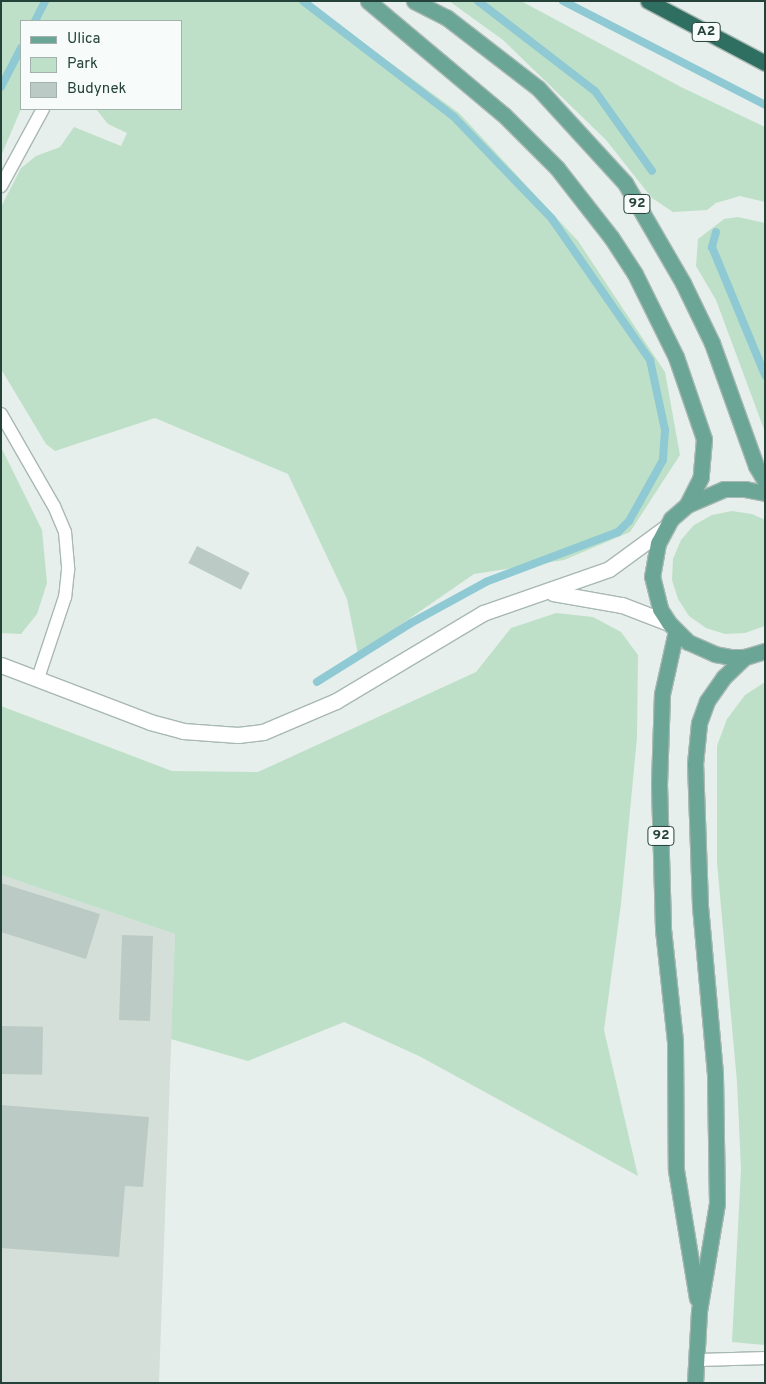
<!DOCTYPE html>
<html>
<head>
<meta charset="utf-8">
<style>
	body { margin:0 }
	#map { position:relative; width:766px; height:1384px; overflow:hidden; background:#e6efeb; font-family:Overpass,sans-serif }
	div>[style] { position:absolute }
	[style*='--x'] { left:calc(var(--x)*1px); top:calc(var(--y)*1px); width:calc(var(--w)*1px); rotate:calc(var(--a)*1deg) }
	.built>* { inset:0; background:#d4dfda }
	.green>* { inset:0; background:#bfe0c8 }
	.stream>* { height:8px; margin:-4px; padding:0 4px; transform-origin:4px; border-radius:4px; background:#8ec9d4 }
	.building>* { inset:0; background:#bbcac4; transform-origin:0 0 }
	.roads { filter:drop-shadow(1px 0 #a8b8b2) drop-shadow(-1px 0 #a8b8b2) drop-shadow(0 1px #a8b8b2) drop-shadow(0 -1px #a8b8b2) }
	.service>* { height:12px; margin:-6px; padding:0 6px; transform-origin:6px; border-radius:6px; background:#fff }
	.minor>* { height:15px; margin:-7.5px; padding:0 7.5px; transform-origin:7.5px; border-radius:7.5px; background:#fff }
	.primary>* { height:15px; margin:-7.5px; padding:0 7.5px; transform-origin:7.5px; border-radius:7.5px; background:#6aa596 }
	.motorway>* { height:15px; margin:-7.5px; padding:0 7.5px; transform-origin:7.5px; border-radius:7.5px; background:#2f6f62 }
	span { translate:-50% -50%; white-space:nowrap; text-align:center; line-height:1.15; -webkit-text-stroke:4px #f7fbf9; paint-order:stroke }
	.shield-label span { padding:1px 4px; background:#f7fbf9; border:1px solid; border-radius:4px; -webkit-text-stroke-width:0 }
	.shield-label { font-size:14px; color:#24423a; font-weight:700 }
	.frame { position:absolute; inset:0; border:2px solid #24423a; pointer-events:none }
	.legend { position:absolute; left:20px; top:20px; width:162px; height:90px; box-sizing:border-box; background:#f7fbf9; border:1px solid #a3b1ad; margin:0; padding:6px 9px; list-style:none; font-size:15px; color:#24423a }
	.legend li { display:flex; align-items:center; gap:10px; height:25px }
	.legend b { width:25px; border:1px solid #a3b1ad }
</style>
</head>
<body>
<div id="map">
	<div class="built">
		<i style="clip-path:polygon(1px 875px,175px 934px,159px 1383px,1px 1383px)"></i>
	</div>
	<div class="green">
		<i style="clip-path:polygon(1px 1px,306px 1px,459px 113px,578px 241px,665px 372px,680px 455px,630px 532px,564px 560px,474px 574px,358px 654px,347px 599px,288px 474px,155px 418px,55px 451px,46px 444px,1px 369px,1px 207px,21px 168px,36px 156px,60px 147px,74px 127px,121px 146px,127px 133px,108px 124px,96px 109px,181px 109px,181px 21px,21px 21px,21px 109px,1px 156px)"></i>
		<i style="clip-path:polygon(449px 1px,521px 1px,681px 87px,765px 127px,765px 202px,740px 196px,716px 203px,707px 210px,673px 212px,652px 198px,606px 140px,503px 40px)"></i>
		<i style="clip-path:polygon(738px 217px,765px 223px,765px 432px,716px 300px,696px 266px,698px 239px,724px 219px)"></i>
		<i style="clip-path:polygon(1px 447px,42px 530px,47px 583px,37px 614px,21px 634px,1px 633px)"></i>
		<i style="clip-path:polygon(732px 511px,752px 514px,765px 520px,765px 626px,745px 633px,725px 634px,706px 628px,689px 616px,678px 599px,672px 580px,673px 559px,681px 540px,694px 525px,712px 515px)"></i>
		<i style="clip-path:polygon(556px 613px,593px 617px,621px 632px,638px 655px,637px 738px,621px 904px,604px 1030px,638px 1176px,419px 1056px,344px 1022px,248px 1061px,171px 1039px,175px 934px,1px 875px,1px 706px,172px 771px,258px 772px,476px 672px,511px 628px)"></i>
		<i style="clip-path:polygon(765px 682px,765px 1345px,732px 1342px,741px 1169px,737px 1082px,717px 863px,717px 746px,727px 719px,745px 695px)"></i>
	</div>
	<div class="stream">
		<i style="--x:303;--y:1;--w:190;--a:37.5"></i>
		<i style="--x:454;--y:117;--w:141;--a:46.1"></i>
		<i style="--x:552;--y:219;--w:172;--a:55.2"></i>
		<i style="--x:650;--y:360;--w:72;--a:77.9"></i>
		<i style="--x:665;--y:430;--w:30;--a:94"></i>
		<i style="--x:663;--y:460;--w:70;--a:119.1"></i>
		<i style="--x:629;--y:521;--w:16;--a:135"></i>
		<i style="--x:618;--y:532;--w:141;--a:159.3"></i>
		<i style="--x:486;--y:582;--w:85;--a:151.3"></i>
		<i style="--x:411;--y:623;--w:111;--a:147.9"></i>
		<i style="--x:478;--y:1;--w:148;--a:37.6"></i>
		<i style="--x:595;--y:91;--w:98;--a:54.5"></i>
		<i style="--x:563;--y:1;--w:227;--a:27.2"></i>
		<i style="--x:35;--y:21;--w:22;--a:-63"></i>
		<i style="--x:1;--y:87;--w:44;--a:-62.9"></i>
		<i style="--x:716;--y:232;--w:16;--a:105"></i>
		<i style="--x:712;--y:247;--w:139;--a:67.5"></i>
	</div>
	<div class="building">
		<i style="left:197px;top:546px;width:59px;height:19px;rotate:27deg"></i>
		<i style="clip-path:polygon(1px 883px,100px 914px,86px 959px,1px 932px)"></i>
		<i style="left:122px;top:935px;width:31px;height:85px;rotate:2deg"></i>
		<i style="left:1px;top:1026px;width:42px;height:48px;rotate:1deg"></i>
		<i style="clip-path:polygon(1px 1105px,149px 1117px,143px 1187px,125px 1186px,119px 1257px,1px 1248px)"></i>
	</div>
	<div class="roads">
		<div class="service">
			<i style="--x:1;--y:186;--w:88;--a:-61.4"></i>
			<i style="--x:1;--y:414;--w:106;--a:60.1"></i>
			<i style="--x:54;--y:506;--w:28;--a:67"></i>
			<i style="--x:65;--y:532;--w:38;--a:85"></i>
			<i style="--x:68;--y:570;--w:27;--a:96"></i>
			<i style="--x:65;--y:597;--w:85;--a:108.4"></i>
			<i style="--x:696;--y:1360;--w:69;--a:-1.7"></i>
		</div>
		<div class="minor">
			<i style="--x:553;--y:593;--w:70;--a:9.9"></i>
			<i style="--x:622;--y:605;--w:50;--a:21"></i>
			<i style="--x:1;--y:665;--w:160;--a:20.9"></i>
			<i style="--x:150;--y:722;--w:34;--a:15"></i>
			<i style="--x:183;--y:731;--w:55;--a:4.2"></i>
			<i style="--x:238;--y:735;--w:25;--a:-7"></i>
			<i style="--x:263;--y:732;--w:79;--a:-23"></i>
			<i style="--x:336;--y:701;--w:171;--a:-30.9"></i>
			<i style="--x:483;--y:613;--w:133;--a:-19.2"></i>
			<i style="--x:609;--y:569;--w:69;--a:-36.2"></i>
		</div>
		<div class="primary">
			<i style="--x:368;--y:1;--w:177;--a:40"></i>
			<i style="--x:504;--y:115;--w:75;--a:45"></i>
			<i style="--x:557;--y:168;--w:88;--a:52"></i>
			<i style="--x:611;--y:237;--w:44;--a:57"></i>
			<i style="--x:635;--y:274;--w:93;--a:63.7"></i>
			<i style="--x:676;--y:357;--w:87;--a:71.1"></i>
			<i style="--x:704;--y:439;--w:38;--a:95"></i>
			<i style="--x:701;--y:477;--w:31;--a:117"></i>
			<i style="--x:414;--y:1;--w:36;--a:27"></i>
			<i style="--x:446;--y:17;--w:116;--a:37.7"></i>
			<i style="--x:538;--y:88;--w:129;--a:47.5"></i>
			<i style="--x:625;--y:183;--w:116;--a:59.9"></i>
			<i style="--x:683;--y:283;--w:67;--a:64.2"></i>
			<i style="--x:712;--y:343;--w:131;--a:70.3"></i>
			<i style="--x:756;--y:466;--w:17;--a:59"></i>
			<i style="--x:765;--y:493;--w:20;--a:-169"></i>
			<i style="--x:745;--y:489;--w:21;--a:180"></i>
			<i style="--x:724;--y:489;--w:40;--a:156.6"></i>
			<i style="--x:687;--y:505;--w:21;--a:139"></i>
			<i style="--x:671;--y:519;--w:27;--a:118"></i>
			<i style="--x:658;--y:543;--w:34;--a:100"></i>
			<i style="--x:652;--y:576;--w:34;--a:76"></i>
			<i style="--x:660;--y:609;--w:17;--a:57"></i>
			<i style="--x:669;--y:623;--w:27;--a:45"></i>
			<i style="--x:688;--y:642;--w:30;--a:24"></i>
			<i style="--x:715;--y:654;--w:15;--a:11"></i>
			<i style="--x:730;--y:657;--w:15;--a:0"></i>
			<i style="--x:745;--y:657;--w:21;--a:-17"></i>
			<i style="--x:676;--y:631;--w:65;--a:102.5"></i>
			<i style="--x:662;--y:694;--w:90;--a:91.9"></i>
			<i style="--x:659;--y:784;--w:145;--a:88.4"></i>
			<i style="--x:663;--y:929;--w:114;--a:83.9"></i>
			<i style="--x:675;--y:1042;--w:128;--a:89.6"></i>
			<i style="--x:676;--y:1170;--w:130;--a:80.7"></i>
			<i style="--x:695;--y:1383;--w:72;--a:-86.8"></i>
			<i style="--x:699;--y:1311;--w:109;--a:-80.5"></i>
			<i style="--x:717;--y:1203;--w:129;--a:-90.9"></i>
			<i style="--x:715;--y:1074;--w:170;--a:-95.1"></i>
			<i style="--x:700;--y:905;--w:141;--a:-92"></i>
			<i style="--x:695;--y:764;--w:41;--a:-84.4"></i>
			<i style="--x:699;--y:723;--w:23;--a:-70"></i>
			<i style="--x:707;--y:701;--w:29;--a:-55"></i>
			<i style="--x:724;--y:677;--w:29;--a:-44"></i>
		</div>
		<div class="motorway">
			<i style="--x:648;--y:1;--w:132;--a:27.9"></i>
		</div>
	</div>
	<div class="shield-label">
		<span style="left:706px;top:32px">A2</span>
		<span style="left:637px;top:204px">92</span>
		<span style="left:661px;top:836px">92</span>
	</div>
	<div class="frame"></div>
	<ul class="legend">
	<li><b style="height:6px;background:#6aa596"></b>Ulica</li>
	<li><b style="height:14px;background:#bfe0c8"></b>Park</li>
	<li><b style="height:14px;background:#bbcac4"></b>Budynek</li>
	</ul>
</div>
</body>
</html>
